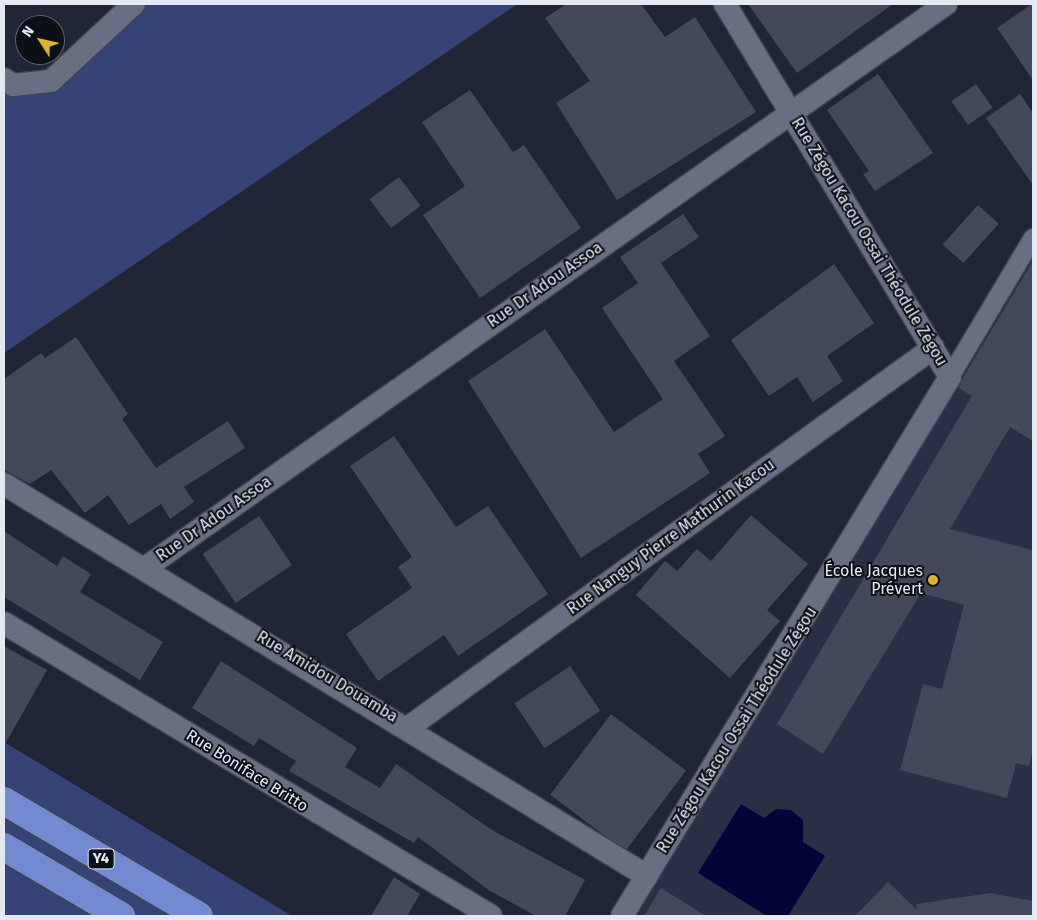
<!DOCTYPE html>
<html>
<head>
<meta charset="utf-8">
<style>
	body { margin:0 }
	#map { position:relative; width:1037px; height:920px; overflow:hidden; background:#202535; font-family:"Fira Sans",sans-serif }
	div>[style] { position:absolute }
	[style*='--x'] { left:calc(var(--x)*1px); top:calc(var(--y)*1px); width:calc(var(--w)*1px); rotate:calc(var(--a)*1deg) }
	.built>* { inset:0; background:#293045 }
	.green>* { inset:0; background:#354376 }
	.water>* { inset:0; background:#050439 }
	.building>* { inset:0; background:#43495a; transform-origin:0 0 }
	.roads { filter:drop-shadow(1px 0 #3f4350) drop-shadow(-1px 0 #3f4350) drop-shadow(0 1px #3f4350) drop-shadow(0 -1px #3f4350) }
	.pedestrian>* { height:18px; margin:-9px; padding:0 9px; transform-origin:9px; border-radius:9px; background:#686f82 }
	.minor>* { height:22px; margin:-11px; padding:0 11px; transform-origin:11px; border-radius:11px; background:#686f82 }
	.trunk>* { height:28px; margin:-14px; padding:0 14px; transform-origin:14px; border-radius:14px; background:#748ad0 }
	.dots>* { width:14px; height:14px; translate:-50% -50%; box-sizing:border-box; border:2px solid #0c0f16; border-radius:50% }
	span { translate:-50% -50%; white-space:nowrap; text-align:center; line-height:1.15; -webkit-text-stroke:4px #0c0f16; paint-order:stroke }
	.shield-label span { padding:1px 4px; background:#0c0f16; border:1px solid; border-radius:4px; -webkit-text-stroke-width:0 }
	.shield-label { font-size:15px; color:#e5e9f4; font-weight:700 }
	.street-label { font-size:16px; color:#e5e9f4 }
	.poi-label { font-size:16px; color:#e5e9f4 }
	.right { translate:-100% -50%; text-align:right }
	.frame { position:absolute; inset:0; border:5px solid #e5e9f4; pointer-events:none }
	.north { position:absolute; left:15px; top:15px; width:50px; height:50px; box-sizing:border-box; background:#0c0f16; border:1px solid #63666f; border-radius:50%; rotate:305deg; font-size:14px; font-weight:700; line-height:20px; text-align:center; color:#e5e9f4 }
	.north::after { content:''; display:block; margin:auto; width:18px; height:22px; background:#dab333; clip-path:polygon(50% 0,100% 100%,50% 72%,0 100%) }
</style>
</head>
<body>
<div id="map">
	<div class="built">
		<i style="clip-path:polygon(1033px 244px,1033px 916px,632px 916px)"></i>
	</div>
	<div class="green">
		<i style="clip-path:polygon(132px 4px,515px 4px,516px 5px,4px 353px,4px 79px,53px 84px)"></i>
		<i style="clip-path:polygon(4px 742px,292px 916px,4px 916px)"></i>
	</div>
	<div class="water">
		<i style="clip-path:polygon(741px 804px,764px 818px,776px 809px,791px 810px,803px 820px,803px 842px,825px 856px,788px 916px,767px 916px,698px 873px)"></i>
	</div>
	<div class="building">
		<i style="clip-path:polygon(566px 4px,641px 4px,665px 37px,695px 17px,756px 112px,617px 200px,556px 103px,590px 81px,545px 18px)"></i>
		<i style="clip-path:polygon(748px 4px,893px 4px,797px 73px)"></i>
		<i style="clip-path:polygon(1032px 4px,1033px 4px,1033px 80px,997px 28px)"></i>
		<i style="clip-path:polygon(878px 74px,933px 153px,875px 191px,863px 174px,869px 171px,827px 110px)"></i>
		<i style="left:976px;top:84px;width:29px;height:30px;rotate:55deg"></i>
		<i style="clip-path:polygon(470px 90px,513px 152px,524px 145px,581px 228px,480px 298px,423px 215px,465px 186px,422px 122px)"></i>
		<i style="clip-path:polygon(1020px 94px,1033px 113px,1033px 185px,986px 118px)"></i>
		<i style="left:399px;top:177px;width:36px;height:37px;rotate:53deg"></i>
		<i style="left:978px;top:205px;width:28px;height:53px;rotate:42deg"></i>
		<i style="clip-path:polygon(683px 214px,699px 237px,661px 263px,710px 336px,674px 361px,725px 436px,698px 454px,710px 473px,581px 558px,468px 381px,545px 329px,614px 432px,663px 399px,602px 308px,638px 283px,620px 257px)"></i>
		<i style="clip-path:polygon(1033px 261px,1033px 441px,1010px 427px,950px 529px,1033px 550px,1033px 749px,1029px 766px,1016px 763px,1007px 798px,900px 770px,923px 684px,942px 689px,964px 605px,921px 593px,823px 754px,777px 724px,972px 396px,959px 388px,963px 378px)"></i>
		<i style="clip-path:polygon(834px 264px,874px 323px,827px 356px,843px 381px,813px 402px,797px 377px,769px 396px,731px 340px)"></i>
		<i style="clip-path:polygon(76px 337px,128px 414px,122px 419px,156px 468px,228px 421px,245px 448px,184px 487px,194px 502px,170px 519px,161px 504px,129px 525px,108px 495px,85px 513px,51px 470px,30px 484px,4px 470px,4px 379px,41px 353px,45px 358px)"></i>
		<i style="clip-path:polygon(394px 436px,456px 527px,488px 506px,548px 594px,458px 656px,444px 635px,378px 681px,346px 634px,412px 588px,398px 567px,412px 557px,350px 466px)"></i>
		<i style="clip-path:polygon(751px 515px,808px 564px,767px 610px,780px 621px,730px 678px,636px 595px,665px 561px,677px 571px,697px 549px,711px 561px)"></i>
		<i style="left:259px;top:516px;width:59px;height:68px;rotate:56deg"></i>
		<i style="clip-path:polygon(4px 531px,57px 566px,63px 556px,91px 574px,80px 592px,163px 642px,140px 680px,4px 597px)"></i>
		<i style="clip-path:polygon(4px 646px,47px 670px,4px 746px)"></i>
		<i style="clip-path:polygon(221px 661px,357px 748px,345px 767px,380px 788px,396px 764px,492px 830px,585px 880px,565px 916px,536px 916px,490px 891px,418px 837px,414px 843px,289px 771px,296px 761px,259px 738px,254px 746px,192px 708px)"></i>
		<i style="left:570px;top:666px;width:54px;height:67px;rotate:56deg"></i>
		<i style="left:611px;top:714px;width:94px;height:101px;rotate:37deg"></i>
		<i style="clip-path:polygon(394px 877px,420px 894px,407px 916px,371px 916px)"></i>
		<i style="clip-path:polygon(888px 882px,917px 910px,916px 904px,990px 893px,1033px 901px,1033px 916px,855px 916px)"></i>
		<i style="clip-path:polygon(661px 888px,706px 916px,644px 916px)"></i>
	</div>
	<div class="roads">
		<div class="pedestrian">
			<i style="--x:950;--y:377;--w:162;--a:-59.2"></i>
		</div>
		<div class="minor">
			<i style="--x:4;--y:79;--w:11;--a:34"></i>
			<i style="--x:13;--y:85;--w:38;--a:-6"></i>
			<i style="--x:51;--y:81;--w:113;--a:-42.9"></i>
			<i style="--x:4;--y:484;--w:753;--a:31.37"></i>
			<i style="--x:145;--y:568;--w:980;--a:-35.15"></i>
			<i style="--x:4;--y:623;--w:568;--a:31.03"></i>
			<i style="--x:409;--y:727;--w:647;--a:-35.88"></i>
			<i style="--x:622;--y:916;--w:631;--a:-58.68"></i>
			<i style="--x:950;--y:377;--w:436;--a:-121.1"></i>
		</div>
		<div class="trunk">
			<i style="--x:4;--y:801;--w:226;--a:30.5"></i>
			<i style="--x:4;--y:847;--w:136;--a:30.5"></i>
		</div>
	</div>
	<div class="dots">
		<i style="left:933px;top:580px;background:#dab333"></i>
	</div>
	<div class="shield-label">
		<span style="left:101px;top:859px">Y4</span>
	</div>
	<div class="street-label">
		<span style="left:869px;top:242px;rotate:59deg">Rue Zégou Kacou Ossai Théodule Zégou</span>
		<span style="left:545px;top:285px;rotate:-35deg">Rue Dr Adou Assoa</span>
		<span style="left:214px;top:519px;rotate:-35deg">Rue Dr Adou Assoa</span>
		<span style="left:671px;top:537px;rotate:-36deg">Rue Nanguy Pierre Mathurin Kacou</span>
		<span style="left:327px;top:677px;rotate:31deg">Rue Amidou Douamba</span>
		<span style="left:737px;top:730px;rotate:-58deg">Rue Zégou Kacou Ossai Théodule Zégou</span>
		<span style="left:247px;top:771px;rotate:32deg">Rue Boniface Britto</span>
	</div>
	<div class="poi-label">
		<span class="right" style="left:923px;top:580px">École Jacques<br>Prévert</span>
	</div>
	<div class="frame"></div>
	<div class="north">N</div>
</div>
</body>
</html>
